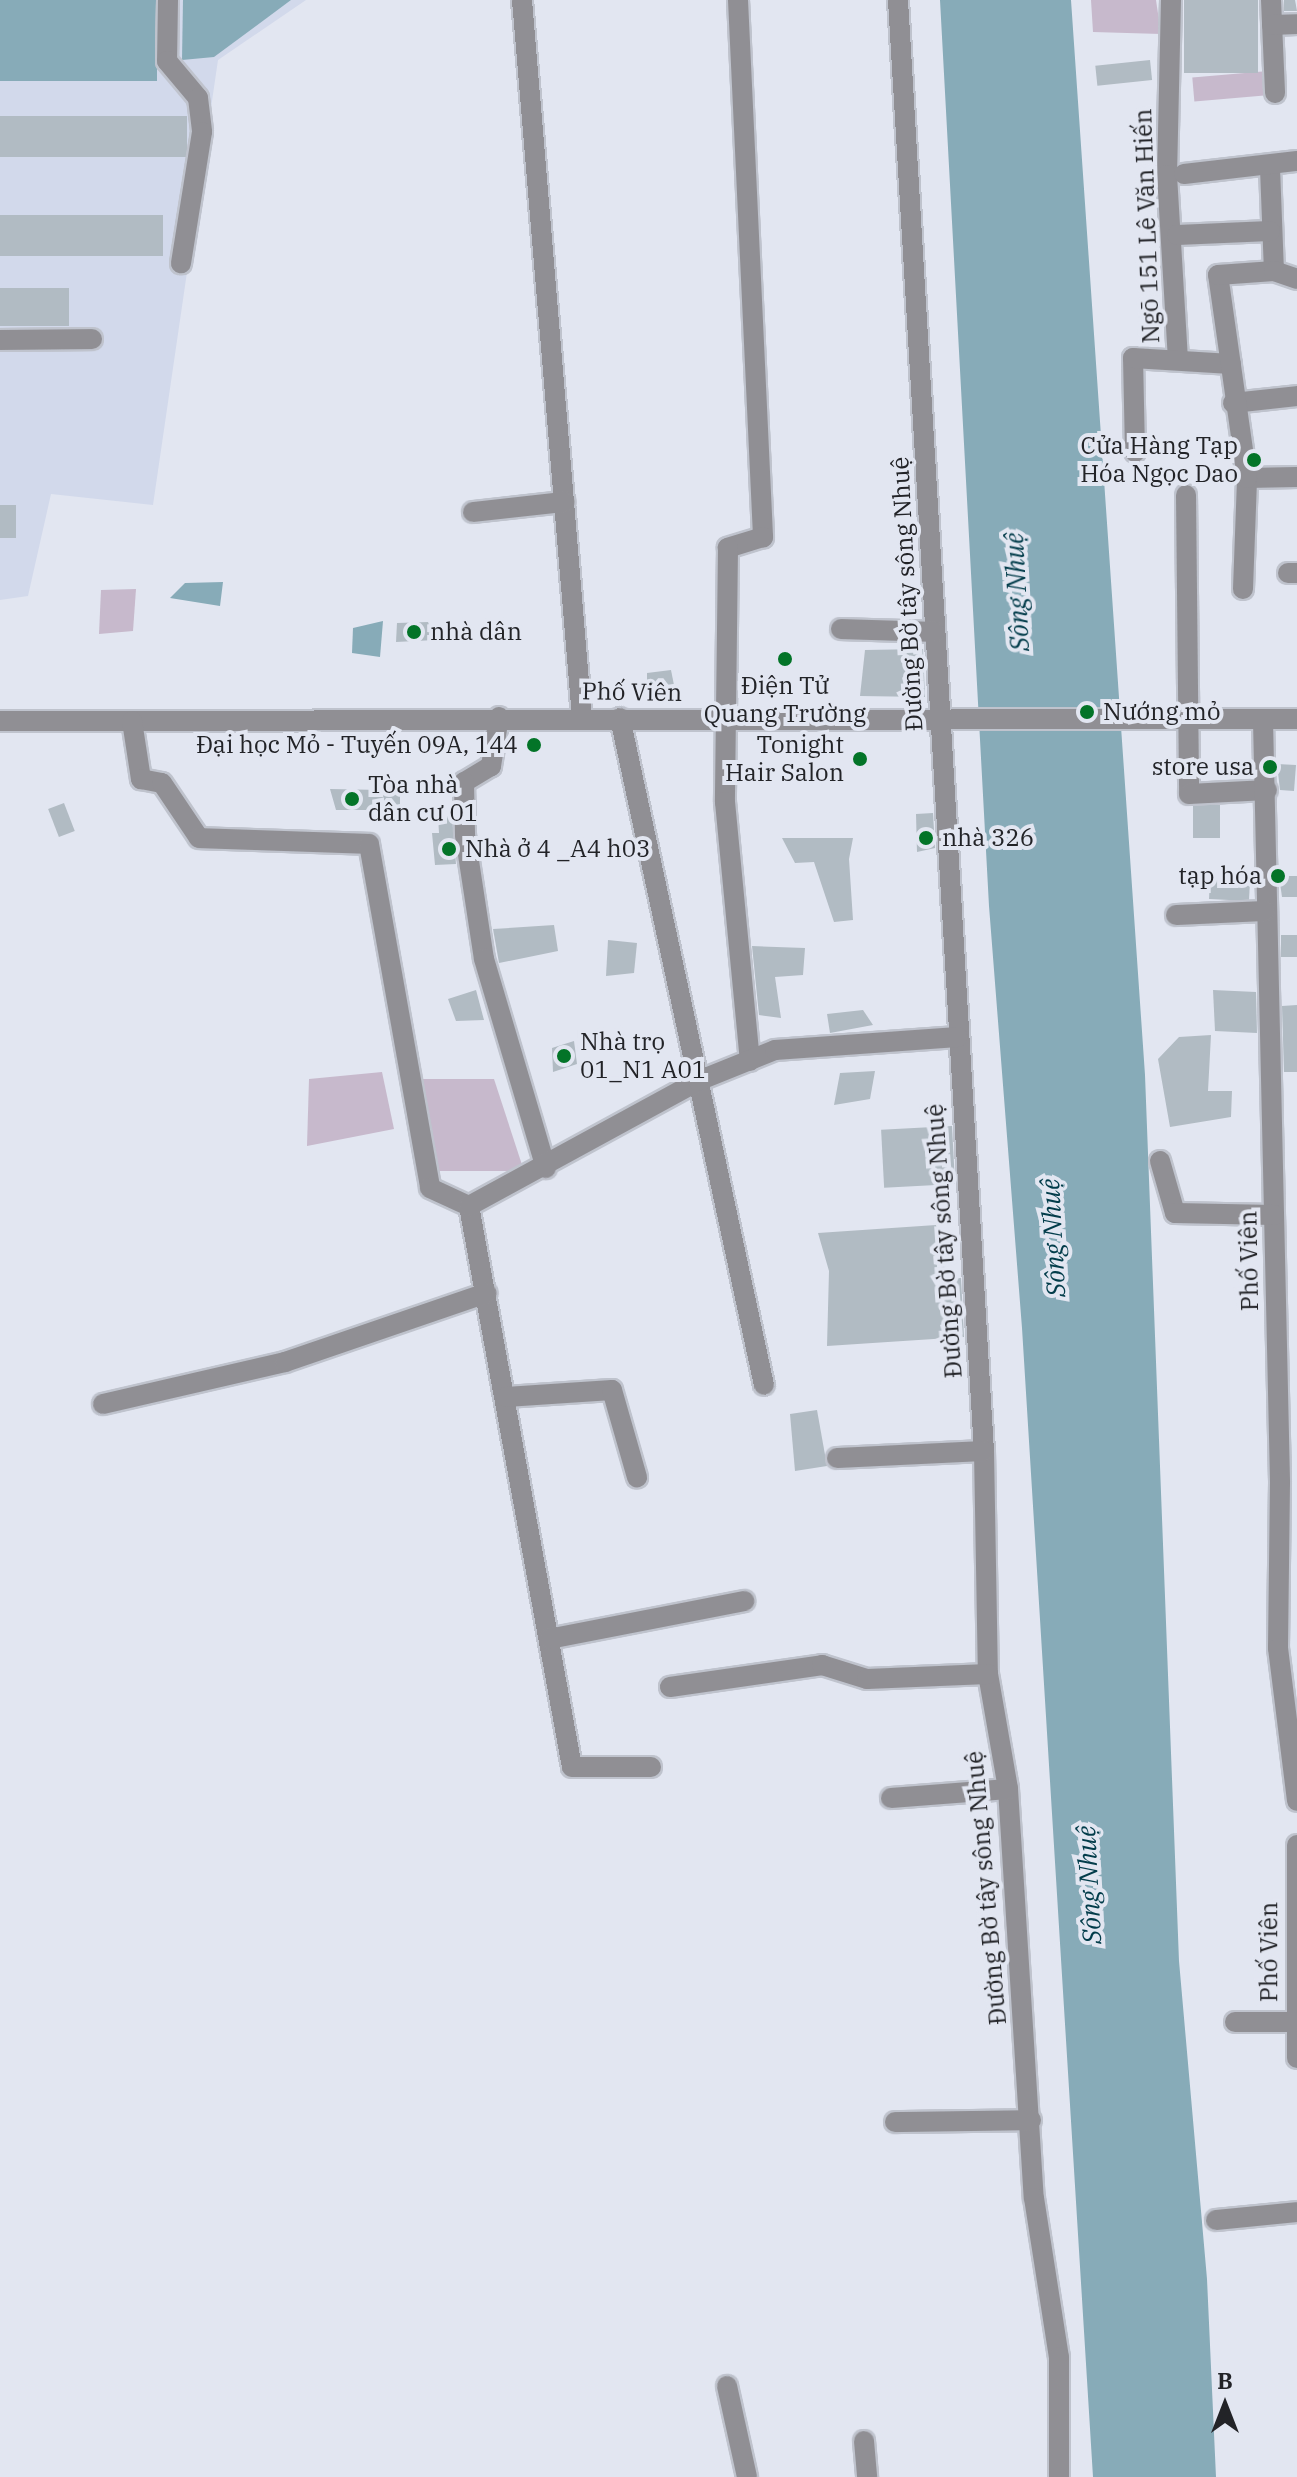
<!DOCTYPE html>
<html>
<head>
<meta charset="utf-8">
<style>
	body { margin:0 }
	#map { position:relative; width:1297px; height:2477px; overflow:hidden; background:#e2e6f1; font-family:"IBM Plex Serif",serif }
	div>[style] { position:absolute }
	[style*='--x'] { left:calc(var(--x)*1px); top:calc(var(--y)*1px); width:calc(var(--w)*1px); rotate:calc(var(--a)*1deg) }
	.built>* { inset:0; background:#d2d9eb }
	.green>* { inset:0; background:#c7b9cc; transform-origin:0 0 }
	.water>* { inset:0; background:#87abb8; transform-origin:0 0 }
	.building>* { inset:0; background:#b1bbc3; transform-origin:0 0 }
	.roads { filter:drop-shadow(2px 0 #bfc3cd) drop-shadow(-2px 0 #bfc3cd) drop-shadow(0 2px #bfc3cd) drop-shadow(0 -2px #bfc3cd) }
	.minor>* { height:20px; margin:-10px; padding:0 10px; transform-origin:10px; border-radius:10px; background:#908f94 }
	.dots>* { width:22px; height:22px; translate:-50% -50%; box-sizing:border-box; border:4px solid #e2e6f1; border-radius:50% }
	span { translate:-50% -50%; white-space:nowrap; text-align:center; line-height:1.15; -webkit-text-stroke:8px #e2e6f1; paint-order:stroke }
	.street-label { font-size:24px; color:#222327 }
	.poi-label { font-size:24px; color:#222327 }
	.right { translate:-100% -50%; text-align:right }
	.left { translate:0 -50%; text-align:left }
	.water-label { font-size:26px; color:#023c4a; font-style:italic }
	.north { position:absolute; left:1185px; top:2365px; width:80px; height:80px; -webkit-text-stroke:6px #e2e6f1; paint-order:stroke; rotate:0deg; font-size:22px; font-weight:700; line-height:32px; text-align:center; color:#222327 }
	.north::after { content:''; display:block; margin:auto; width:28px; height:36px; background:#222327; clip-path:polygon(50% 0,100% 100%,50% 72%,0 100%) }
</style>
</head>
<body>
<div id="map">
	<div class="built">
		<i style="clip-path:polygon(0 0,306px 0,218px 60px,153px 505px,51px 494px,28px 596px,0 600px)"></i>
	</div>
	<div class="green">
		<i style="clip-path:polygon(1091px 0,1156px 0,1161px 34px,1093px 32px)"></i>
		<i style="left:1268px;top:71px;width:24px;height:76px;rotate:85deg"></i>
		<i style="clip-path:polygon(136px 589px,133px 631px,99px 634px,101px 590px)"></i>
		<i style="clip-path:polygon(382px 1072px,394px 1129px,307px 1146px,309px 1079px)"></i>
		<i style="clip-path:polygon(414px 1079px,494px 1079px,524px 1171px,434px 1171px)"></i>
	</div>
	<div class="water">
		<i style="left:0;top:0;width:157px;height:81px"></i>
		<i style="clip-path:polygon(183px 0,291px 0,214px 57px,182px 60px)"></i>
		<i style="clip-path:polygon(940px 0,1071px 0,1145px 1075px,1179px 1961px,1207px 2279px,1216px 2477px,1093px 2477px,1022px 1328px,989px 906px)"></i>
		<i style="clip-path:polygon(223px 582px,220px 606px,170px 598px,185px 583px)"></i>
		<i style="clip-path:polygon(383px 621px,380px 657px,352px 653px,353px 628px)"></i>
	</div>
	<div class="building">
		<i style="left:1184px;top:0;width:74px;height:73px"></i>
		<i style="clip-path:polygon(1284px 0,1295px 0,1297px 11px,1284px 11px)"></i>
		<i style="left:1150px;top:60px;width:20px;height:55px;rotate:84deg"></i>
		<i style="left:0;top:116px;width:187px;height:41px"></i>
		<i style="left:0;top:215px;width:163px;height:41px"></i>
		<i style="left:69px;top:288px;width:38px;height:69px;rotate:90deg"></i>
		<i style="left:0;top:505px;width:16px;height:33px"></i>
		<i style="clip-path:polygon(428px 622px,435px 640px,396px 642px,397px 623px)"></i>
		<i style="clip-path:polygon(923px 649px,925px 697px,860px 696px,865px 650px)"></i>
		<i style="clip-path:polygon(671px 670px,676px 695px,647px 692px,647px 673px)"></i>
		<i style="clip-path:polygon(1277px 764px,1296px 765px,1294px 791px,1280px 790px)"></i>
		<i style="clip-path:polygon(400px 782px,400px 810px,336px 810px,330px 789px,382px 790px,382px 783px)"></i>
		<i style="left:64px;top:803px;width:30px;height:17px;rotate:69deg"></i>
		<i style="left:1220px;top:805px;width:33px;height:27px;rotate:90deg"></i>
		<i style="clip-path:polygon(933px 813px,935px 848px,917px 852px,916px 814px)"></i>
		<i style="clip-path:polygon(438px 816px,452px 816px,456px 864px,435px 865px,432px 833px,439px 833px)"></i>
		<i style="clip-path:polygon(782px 838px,853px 838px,849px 859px,853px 920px,834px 922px,814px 862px,795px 863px)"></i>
		<i style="clip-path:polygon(1279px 876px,1297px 876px,1297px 897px,1282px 897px)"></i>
		<i style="left:1210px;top:880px;width:40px;height:19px;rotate:3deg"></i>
		<i style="clip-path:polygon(554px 925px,558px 951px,499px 963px,493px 929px)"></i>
		<i style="left:1297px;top:935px;width:22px;height:16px;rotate:90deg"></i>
		<i style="clip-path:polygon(608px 940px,637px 943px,634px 973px,606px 976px)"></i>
		<i style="clip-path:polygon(752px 946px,805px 948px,803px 975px,775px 977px,781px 1018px,759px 1015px)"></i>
		<i style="clip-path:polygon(476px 990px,484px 1020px,456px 1021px,448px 999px)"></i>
		<i style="clip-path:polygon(1213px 990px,1256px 992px,1257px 1033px,1215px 1031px)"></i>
		<i style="clip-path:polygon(1297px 1005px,1297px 1072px,1284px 1072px,1282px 1006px)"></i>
		<i style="clip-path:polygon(863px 1010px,873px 1025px,830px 1033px,827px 1014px)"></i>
		<i style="clip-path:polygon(1211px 1035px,1208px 1091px,1232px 1091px,1231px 1117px,1170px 1127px,1158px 1059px,1179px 1037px)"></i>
		<i style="clip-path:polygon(574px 1041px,577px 1064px,553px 1072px,552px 1048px)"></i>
		<i style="clip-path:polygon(875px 1071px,870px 1099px,834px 1105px,840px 1073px)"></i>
		<i style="left:952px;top:1126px;width:58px;height:71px;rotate:87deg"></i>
		<i style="clip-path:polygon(936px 1225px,949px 1279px,961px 1278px,964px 1337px,827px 1346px,829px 1271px,818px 1233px)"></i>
		<i style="clip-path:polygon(817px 1410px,827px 1466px,795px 1471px,790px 1414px)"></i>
	</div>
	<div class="roads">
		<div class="minor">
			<i style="--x:168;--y:0;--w:61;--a:90.9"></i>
			<i style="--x:167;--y:61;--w:48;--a:50"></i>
			<i style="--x:198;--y:98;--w:34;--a:83"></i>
			<i style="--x:202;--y:132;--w:133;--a:99.1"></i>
			<i style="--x:522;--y:0;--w:720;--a:85.22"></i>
			<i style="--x:738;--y:0;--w:538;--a:87.33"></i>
			<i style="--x:763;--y:537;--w:37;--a:163"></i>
			<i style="--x:728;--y:548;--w:254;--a:90.7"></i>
			<i style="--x:725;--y:802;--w:260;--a:84.5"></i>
			<i style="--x:898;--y:0;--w:1454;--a:86.61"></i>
			<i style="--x:984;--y:1451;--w:223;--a:89"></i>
			<i style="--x:988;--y:1674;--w:117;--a:80.1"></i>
			<i style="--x:1008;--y:1789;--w:410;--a:86.4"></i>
			<i style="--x:1034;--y:2198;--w:161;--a:81.1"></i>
			<i style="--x:1059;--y:2357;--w:120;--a:90"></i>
			<i style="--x:1171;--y:0;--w:175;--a:91.3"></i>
			<i style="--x:1167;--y:175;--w:184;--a:86.6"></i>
			<i style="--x:1271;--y:0;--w:93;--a:87.5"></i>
			<i style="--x:1272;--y:25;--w:25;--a:-2"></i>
			<i style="--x:1270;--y:168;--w:103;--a:87.8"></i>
			<i style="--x:1184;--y:174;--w:114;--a:-6.6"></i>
			<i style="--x:1177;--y:235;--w:93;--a:-2.5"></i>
			<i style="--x:0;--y:340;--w:92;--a:-0.6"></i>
			<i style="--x:1233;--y:403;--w:64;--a:-6.2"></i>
			<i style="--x:1135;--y:452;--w:94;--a:-91.2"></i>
			<i style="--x:1133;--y:358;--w:98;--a:3.5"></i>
			<i style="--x:1247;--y:478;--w:50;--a:-1.1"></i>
			<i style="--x:1186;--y:495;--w:299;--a:89.4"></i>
			<i style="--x:1189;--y:794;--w:78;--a:-2.9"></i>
			<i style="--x:473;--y:512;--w:92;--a:-6.3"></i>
			<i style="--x:1288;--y:573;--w:9;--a:0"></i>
			<i style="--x:1243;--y:589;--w:111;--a:-87.9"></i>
			<i style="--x:1247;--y:478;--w:205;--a:-98.1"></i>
			<i style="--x:1218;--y:275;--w:56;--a:-4.1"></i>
			<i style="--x:1274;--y:271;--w:24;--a:19"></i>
			<i style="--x:841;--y:629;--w:94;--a:1.8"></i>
			<i style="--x:499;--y:717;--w:50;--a:99.3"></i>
			<i style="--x:491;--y:766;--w:31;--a:149"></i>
			<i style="--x:464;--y:782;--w:53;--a:88.9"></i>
			<i style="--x:465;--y:835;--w:125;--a:81.3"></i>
			<i style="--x:484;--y:959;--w:218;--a:73.5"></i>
			<i style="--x:620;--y:718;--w:682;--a:77.82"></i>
			<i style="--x:1263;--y:720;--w:763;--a:88.72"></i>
			<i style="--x:1280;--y:1483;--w:165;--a:90.7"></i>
			<i style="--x:1278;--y:1648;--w:154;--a:82.9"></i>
			<i style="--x:0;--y:721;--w:1297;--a:-0.09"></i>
			<i style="--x:132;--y:721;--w:59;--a:81.2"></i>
			<i style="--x:141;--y:779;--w:21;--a:11"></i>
			<i style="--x:162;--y:783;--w:66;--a:56.1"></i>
			<i style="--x:199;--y:838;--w:170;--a:2"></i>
			<i style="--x:369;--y:844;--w:349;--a:79.9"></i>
			<i style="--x:430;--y:1188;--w:43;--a:24.8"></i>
			<i style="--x:1176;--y:915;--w:89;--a:-2.6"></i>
			<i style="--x:1160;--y:1161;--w:54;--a:73.9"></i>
			<i style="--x:1175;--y:1213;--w:99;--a:1.2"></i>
			<i style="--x:469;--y:1206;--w:570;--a:79.6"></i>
			<i style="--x:572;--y:1767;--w:79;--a:0"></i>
			<i style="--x:469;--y:1206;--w:261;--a:-28.6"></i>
			<i style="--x:698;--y:1081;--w:83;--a:-21.9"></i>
			<i style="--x:775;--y:1050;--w:183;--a:-4.1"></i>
			<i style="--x:506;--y:1397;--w:106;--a:-3.8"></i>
			<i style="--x:612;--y:1390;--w:91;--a:74"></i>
			<i style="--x:103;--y:1404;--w:187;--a:-13"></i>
			<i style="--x:285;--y:1362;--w:213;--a:-18.9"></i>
			<i style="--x:837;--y:1458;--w:147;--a:-2.7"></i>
			<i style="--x:549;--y:1639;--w:199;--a:-11"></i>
			<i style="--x:670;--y:1687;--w:154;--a:-8.2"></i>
			<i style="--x:822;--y:1665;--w:47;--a:17.3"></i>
			<i style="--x:867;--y:1679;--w:121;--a:-2.4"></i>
			<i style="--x:891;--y:1798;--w:117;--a:-4.4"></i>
			<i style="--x:1297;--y:1845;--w:213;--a:90"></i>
			<i style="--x:1235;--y:2022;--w:60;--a:0"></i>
			<i style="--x:895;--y:2122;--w:136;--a:-0.8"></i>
			<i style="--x:1216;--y:2220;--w:81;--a:-5.6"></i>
			<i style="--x:727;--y:2386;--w:93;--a:77.6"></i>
			<i style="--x:864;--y:2441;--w:36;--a:85"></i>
		</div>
	</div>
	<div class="dots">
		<i style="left:1254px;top:460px;background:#037428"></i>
		<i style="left:414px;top:632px;background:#037428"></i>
		<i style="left:785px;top:659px;background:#037428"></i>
		<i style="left:1087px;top:712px;background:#037428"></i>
		<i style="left:534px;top:745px;background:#037428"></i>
		<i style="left:860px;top:759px;background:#037428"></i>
		<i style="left:1270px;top:767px;background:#037428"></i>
		<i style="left:352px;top:799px;background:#037428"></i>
		<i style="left:926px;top:838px;background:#037428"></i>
		<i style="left:449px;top:849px;background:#037428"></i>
		<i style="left:1278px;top:876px;background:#037428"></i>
		<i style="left:564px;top:1056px;background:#037428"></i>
	</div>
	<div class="street-label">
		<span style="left:1147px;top:226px;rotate:-92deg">Ngõ 151 Lê Văn Hiến</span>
		<span style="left:907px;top:594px;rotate:-93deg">Đường Bờ tây sông Nhuệ</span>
		<span style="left:632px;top:692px;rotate:1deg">Phố Viên</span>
		<span style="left:944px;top:1241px;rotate:-94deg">Đường Bờ tây sông Nhuệ</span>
		<span style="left:1249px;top:1261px;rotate:-91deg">Phố Viên</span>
		<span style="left:986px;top:1888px;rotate:-95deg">Đường Bờ tây sông Nhuệ</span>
		<span style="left:1269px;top:1952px;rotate:-90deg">Phố Viên</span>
	</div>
	<div class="poi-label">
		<span class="right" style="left:1238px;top:460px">Cửa Hàng Tạp<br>Hóa Ngọc Dao</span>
		<span class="left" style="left:430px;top:632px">nhà dân</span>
		<span style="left:785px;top:700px">Điện Tử<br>Quang Trường</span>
		<span class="left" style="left:1103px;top:712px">Nướng mỏ</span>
		<span class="right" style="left:518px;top:745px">Đại học Mỏ - Tuyến 09A, 144</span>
		<span class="right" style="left:844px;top:759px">Tonight<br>Hair Salon</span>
		<span class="right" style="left:1254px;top:767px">store usa</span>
		<span class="left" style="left:368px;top:799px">Tòa nhà<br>dân cư 01</span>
		<span class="left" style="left:942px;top:838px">nhà 326</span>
		<span class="left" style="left:465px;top:849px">Nhà ở 4 _A4 h03</span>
		<span class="right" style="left:1262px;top:876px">tạp hóa</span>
		<span class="left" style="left:580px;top:1056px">Nhà trọ<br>01_N1 A01</span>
	</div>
	<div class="water-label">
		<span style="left:1017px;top:592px;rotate:-93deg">Sông Nhuệ</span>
		<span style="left:1053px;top:1238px;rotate:-93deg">Sông Nhuệ</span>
		<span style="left:1089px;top:1885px;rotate:-93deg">Sông Nhuệ</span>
	</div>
	<div class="north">B</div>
</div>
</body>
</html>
